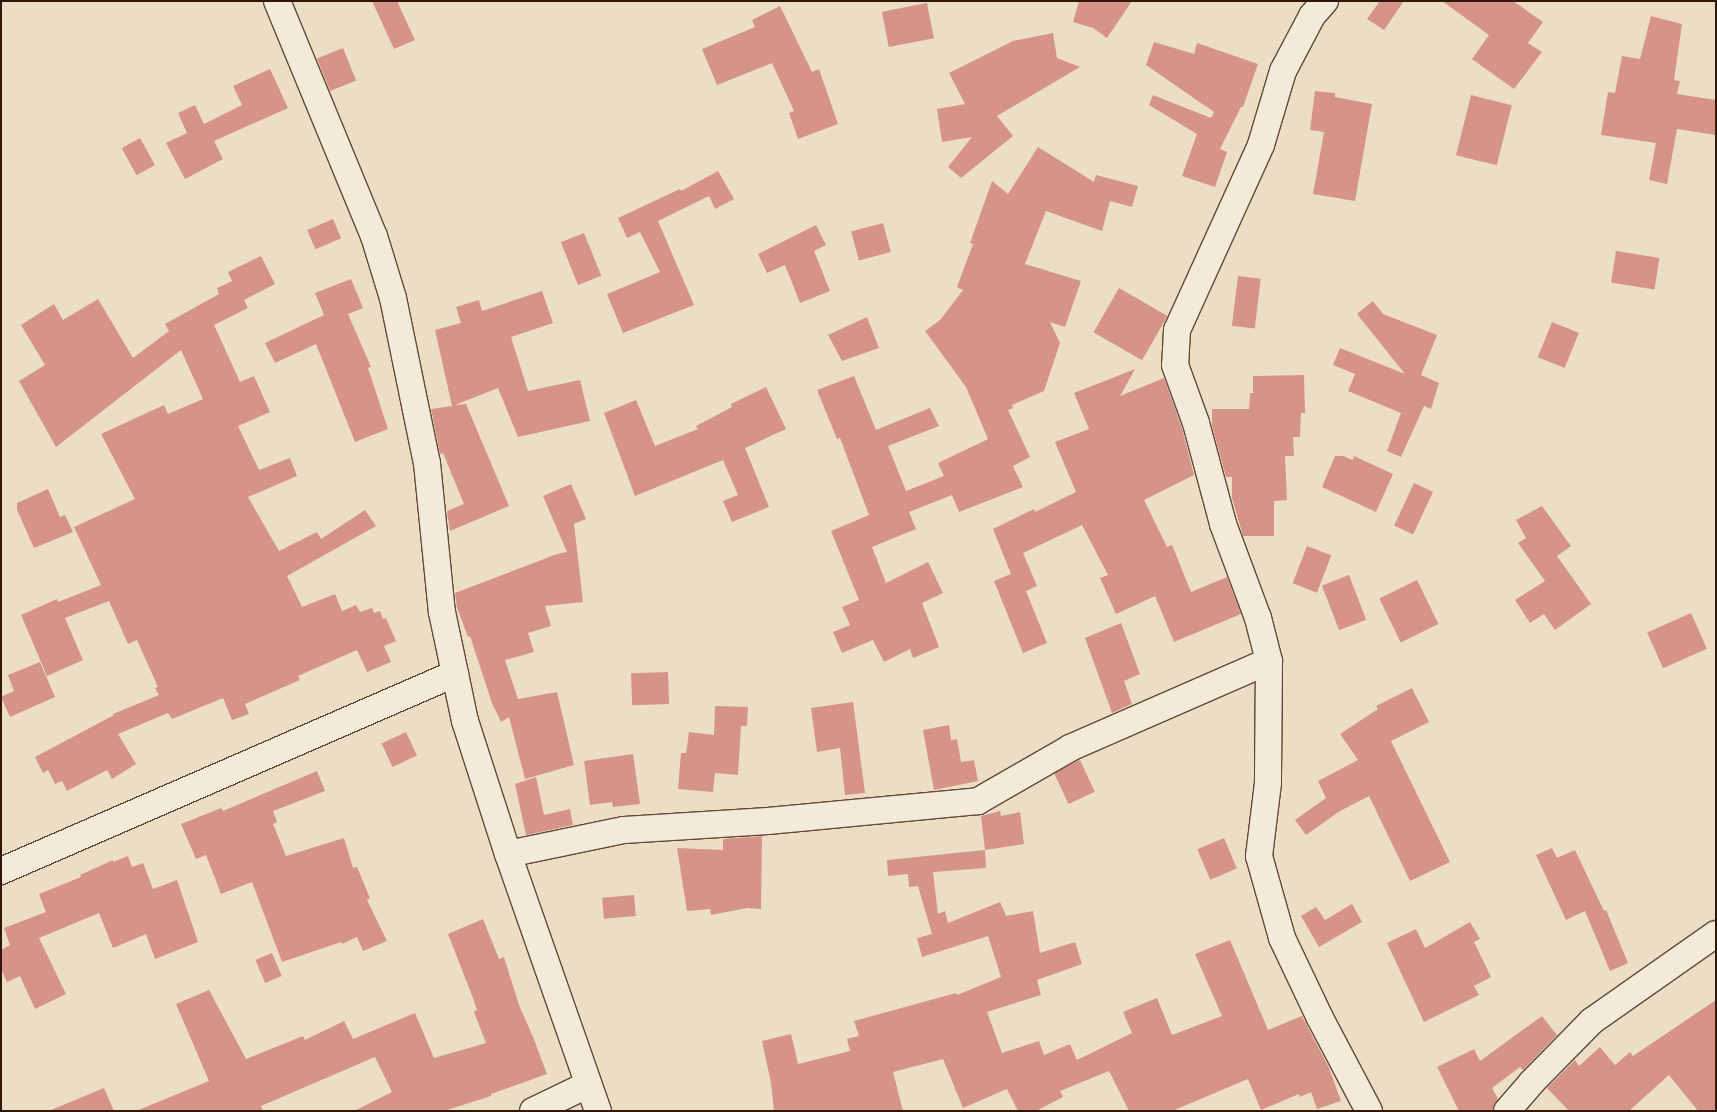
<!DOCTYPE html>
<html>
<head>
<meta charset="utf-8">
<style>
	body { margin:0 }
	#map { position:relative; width:1717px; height:1112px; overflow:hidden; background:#ecdec5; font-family:"Libre Caslon Text",serif }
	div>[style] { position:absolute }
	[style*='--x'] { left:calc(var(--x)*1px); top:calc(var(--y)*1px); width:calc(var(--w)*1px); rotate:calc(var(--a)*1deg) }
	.building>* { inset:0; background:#d69488; transform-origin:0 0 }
	.roads { filter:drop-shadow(1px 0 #604937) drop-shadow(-1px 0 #604937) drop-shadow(0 1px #604937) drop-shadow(0 -1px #604937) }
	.minor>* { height:26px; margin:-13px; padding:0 13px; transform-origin:13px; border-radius:13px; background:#f3ead9 }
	span { translate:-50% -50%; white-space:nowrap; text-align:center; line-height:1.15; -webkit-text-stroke:4.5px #f3ead9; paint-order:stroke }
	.frame { position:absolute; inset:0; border:2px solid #311708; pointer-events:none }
</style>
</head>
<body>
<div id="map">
	<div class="building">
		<i style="clip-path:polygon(372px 1px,397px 1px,415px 40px,394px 49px)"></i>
		<i style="clip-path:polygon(1079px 1px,1132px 1px,1107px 38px,1093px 28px,1073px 22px)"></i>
		<i style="clip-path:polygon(1380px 1px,1404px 1px,1384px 30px,1367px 19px)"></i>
		<i style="clip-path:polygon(1442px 1px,1513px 1px,1543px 22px,1528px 43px,1542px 52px,1514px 89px,1472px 59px,1489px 35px)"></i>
		<i style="left:927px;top:3px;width:36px;height:46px;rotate:79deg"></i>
		<i style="clip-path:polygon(780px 6px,812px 72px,819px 69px,838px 124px,798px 139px,789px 113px,794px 111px,772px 63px,717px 85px,702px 49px,755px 27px,752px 20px)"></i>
		<i style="clip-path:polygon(1651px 16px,1682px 24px,1674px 80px,1680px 81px,1677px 94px,1716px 100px,1716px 135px,1677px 129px,1667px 184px,1649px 180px,1656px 143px,1601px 135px,1608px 92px,1615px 93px,1622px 56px,1640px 59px)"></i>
		<i style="clip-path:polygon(1053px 33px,1057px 58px,1080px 67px,997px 116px,1013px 136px,961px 178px,948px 167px,972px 137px,942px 142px,937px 109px,965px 104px,949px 73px,1013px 41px)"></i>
		<i style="clip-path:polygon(1154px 42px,1194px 54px,1197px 43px,1258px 64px,1243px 107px,1241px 107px,1220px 149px,1227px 152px,1215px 187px,1182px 176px,1197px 134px,1149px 105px,1153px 95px,1211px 118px,1214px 112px,1146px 65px)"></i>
		<i style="left:343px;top:48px;width:35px;height:28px;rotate:68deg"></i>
		<i style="clip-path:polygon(270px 69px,288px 108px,214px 141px,223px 159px,185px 179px,166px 143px,187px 133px,178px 113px,195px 105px,204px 124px,242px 105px,233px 86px)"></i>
		<i style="clip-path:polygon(1315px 91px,1335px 93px,1335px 97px,1372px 104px,1355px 201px,1313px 194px,1324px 132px,1310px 130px)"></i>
		<i style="left:1471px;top:95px;width:42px;height:62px;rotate:14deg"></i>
		<i style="left:140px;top:138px;width:31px;height:21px;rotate:61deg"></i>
		<i style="clip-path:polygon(1038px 147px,1094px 182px,1096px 175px,1138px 186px,1132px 207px,1110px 201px,1102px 231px,1046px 211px,1025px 264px,1081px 281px,1065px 327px,1050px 322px,1060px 343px,1044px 391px,1012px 405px,1013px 408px,1008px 410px,1030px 457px,1013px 466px,1023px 487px,959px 512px,952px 495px,909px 512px,916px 529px,872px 547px,886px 583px,928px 562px,943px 593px,922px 603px,939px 647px,913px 658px,910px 649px,884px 662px,873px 640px,842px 653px,833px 632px,850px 625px,842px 607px,859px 600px,831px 531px,869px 515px,840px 438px,837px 439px,817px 390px,854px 376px,876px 430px,930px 408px,939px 426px,888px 446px,906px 491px,944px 476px,938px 463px,988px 439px,966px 387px,925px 331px,940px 320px,963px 290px,957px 287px,973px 244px,970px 243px,992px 181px,1008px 194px)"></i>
		<i style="clip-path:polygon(718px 171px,734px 199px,715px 209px,709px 196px,658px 221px,694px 305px,623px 333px,607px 294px,660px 272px,640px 232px,627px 238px,618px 218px,680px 189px,681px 191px)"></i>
		<i style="left:333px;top:219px;width:21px;height:28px;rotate:67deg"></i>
		<i style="left:883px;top:223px;width:30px;height:33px;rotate:75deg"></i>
		<i style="clip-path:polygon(816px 225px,826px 245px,814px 251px,830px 291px,800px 303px,785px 265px,767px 273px,758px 254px)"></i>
		<i style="left:584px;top:233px;width:46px;height:25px;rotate:68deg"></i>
		<i style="left:1616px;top:251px;width:44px;height:32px;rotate:9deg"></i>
		<i style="clip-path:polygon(261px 256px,275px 284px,244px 300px,248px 308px,214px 325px,240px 382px,254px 376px,270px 412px,238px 426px,259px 470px,290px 458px,297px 476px,248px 497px,279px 551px,317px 532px,321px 539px,365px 510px,376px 526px,287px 576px,302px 607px,335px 594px,342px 611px,356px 605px,360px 612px,372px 608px,374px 613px,380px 611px,383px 619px,386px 618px,396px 641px,384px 646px,391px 662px,367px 672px,357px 650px,298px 676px,300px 680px,245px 704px,249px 714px,232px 720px,223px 698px,172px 719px,168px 713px,118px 734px,136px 764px,112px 779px,107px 770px,67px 791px,62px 781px,55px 784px,48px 770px,43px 773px,35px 757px,114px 715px,113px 714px,159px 695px,155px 688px,158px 687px,137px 640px,128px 644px,109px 601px,65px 618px,83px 660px,47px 676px,21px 615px,57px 599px,58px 602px,101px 585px,74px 527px,135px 499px,101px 434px,164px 405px,168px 414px,203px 399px,181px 350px,56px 447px,19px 381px,45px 365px,21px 325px,54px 304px,63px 320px,98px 299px,133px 358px,169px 331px,165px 324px,219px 294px,217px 288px,232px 281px,228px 272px)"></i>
		<i style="left:1238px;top:276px;width:23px;height:50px;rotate:7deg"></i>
		<i style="clip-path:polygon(351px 279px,363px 308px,348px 314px,371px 367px,368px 368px,388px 429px,355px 442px,316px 344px,275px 363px,265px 343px,324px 315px,315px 293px)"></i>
		<i style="left:1119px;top:288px;width:56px;height:51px;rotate:30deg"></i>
		<i style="clip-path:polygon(542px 291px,553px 323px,511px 337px,528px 391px,580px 380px,590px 421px,518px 437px,498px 388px,455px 405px,466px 404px,509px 506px,450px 531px,447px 511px,464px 504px,443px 453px,440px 454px,431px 409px,452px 406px,435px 330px,461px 323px,456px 307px,479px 300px,482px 311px)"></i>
		<i style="clip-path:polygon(1373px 301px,1383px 314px,1437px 335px,1421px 375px,1439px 383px,1431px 409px,1424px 406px,1401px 457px,1387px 451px,1401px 413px,1348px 391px,1355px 374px,1333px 365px,1340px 348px,1405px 374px,1357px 314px)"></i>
		<i style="clip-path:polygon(867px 317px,879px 348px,842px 361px,828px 335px)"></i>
		<i style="left:1552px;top:322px;width:29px;height:38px;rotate:22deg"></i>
		<i style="clip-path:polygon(1135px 369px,1120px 396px,1164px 378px,1182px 428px,1194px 475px,1144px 500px,1167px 547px,1172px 545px,1191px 592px,1227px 577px,1241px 614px,1174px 642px,1155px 596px,1116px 614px,1100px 578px,1108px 575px,1082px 525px,1023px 553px,1037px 586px,1026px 591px,1047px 643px,1023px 653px,994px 581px,1011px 574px,993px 529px,1034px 509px,1035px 512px,1076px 492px,1055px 442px,1089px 429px,1074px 393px)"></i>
		<i style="clip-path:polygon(1304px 375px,1305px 413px,1301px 413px,1300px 437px,1293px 437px,1294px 456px,1285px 456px,1287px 500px,1274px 501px,1274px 536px,1243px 536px,1232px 498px,1232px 477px,1226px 477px,1212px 426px,1212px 409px,1249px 409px,1250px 393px,1253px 393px,1253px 376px)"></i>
		<i style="clip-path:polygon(766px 387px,786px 429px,745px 448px,769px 507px,732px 522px,723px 501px,738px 495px,723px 460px,635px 496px,604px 413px,636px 400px,655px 446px,698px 429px,696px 426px,732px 407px,731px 404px)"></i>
		<i style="clip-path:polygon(1335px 456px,1343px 456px,1353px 460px,1354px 456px,1393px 474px,1376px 512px,1322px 487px)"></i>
		<i style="left:1414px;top:483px;width:21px;height:47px;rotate:25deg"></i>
		<i style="clip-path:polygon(571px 484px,586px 519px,574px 524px,583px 602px,545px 606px,551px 626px,528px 633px,534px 652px,505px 660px,518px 699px,557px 692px,574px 765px,525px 779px,509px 717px,501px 722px,492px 703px,470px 636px,468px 637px,457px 608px,455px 593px,557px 554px,567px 552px,543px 496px)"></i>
		<i style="clip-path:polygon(48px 489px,60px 517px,65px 515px,73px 532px,34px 548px,17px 510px,17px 503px)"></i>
		<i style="clip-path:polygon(1542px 506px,1571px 546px,1557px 556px,1591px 604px,1555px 630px,1544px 614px,1530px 623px,1515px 600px,1545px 581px,1518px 543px,1526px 538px,1516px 520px)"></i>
		<i style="left:1307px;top:546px;width:26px;height:40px;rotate:21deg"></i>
		<i style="left:1349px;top:575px;width:48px;height:29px;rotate:69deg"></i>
		<i style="left:1417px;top:580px;width:49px;height:42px;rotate:64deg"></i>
		<i style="left:1691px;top:613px;width:39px;height:48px;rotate:66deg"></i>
		<i style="clip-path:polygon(1121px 623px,1140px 674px,1124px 681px,1132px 704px,1112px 713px,1085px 638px)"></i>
		<i style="clip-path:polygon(40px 662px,55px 697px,10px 717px,1px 697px,14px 691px,8px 675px)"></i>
		<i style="left:668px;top:672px;width:32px;height:37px;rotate:88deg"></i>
		<i style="clip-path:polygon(1412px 688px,1429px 722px,1391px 741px,1450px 862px,1410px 881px,1369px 796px,1340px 811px,1306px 835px,1295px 820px,1326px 798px,1318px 781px,1358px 760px,1340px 734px,1378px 709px,1376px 706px)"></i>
		<i style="clip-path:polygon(853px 702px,865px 793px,845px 795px,840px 748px,817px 752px,811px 708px)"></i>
		<i style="clip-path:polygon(715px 706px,748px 707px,747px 726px,741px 726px,738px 775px,715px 773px,713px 792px,678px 789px,681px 753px,686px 753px,689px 732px,714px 735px)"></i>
		<i style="clip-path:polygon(949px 725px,951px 740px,957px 739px,961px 762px,974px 760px,978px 781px,934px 790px,923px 730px)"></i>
		<i style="left:406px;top:732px;width:26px;height:27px;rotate:65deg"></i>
		<i style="clip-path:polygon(633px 754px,640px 804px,613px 807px,612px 802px,590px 805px,584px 761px)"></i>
		<i style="left:1080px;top:760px;width:35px;height:29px;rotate:65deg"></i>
		<i style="clip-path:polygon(317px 771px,325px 791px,273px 811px,277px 822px,273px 824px,286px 856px,344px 838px,353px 868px,357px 867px,370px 898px,367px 900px,387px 941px,363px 951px,357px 937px,342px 944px,341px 942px,282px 962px,252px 882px,221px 894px,206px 855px,196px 859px,181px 824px,221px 808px,223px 811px)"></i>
		<i style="clip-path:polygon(536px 777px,544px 815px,570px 809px,573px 825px,526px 835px,515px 784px)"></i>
		<i style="clip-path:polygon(1000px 811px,1001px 816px,1020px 812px,1024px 844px,985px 850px,981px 816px)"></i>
		<i style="clip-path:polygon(762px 836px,761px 909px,747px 908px,711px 915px,710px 909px,687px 911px,677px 848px,723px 850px,723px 839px)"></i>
		<i style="left:1224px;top:838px;width:33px;height:29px;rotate:67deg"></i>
		<i style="clip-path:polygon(1552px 848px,1557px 858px,1575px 850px,1604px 911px,1606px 910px,1628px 963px,1610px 971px,1585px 911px,1566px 920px,1536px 855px)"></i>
		<i style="clip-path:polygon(985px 850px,986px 868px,933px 872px,938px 914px,945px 911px,948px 923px,1000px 902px,1006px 916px,1033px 911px,1040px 953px,1075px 942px,1082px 964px,1037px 980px,1041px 995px,987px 1012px,1002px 1053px,1039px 1041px,1044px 1055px,1070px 1044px,1077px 1060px,1132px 1033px,1123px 1012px,1157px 998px,1172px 1035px,1222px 1016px,1195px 954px,1230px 940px,1268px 1030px,1302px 1016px,1329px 1068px,1341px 1101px,1317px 1109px,1311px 1092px,1300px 1097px,1299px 1094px,1261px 1110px,1248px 1079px,1172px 1111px,1129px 1111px,1109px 1071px,1060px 1091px,1063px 1097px,1036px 1111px,1018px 1111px,1007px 1089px,963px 1108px,943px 1059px,893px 1072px,903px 1111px,774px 1111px,771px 1083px,762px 1041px,791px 1034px,798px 1064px,850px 1051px,847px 1039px,859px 1036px,854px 1021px,956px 993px,957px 995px,1001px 977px,988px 936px,922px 957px,917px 938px,932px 934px,918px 886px,909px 887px,908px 874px,888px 876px,887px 860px)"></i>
		<i style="clip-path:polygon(128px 856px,132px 867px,143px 863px,153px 889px,177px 880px,198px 942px,155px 959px,146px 934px,113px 948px,99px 913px,39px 938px,66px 994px,35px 1009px,20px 976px,7px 982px,1px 969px,1px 950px,10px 945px,4px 928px,46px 912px,39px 894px,81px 877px,80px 875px,113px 860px,113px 862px)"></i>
		<i style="left:634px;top:895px;width:21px;height:32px;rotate:85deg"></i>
		<i style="clip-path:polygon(1352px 904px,1362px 922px,1319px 947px,1301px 916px,1316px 907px,1325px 920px)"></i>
		<i style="clip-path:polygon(483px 919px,499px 959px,504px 957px,519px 1005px,533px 1037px,547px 1074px,491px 1094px,491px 1096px,444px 1111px,354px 1111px,392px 1092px,375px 1057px,261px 1106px,263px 1111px,136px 1111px,209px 1081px,176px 1004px,209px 990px,246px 1059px,303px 1036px,305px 1040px,344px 1021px,353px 1039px,415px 1013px,434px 1058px,486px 1043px,474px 1012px,477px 1010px,473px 998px,448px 934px)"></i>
		<i style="clip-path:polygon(1470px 922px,1480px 939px,1474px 942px,1491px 977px,1474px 986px,1479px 995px,1424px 1022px,1387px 943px,1416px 929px,1425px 948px)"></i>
		<i style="left:272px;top:953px;width:25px;height:18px;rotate:67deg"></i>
		<i style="clip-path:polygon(1716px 1000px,1716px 1111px,1698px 1111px,1669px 1075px,1629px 1111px,1569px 1111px,1547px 1088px,1575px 1060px,1579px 1066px,1600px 1047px,1615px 1065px,1630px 1052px,1633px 1056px)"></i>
		<i style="clip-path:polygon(1542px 1016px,1557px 1035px,1523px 1070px,1520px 1067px,1492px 1088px,1498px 1099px,1492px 1111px,1459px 1111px,1437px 1067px,1474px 1049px,1480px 1061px)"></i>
		<i style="clip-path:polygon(104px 1088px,114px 1111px,51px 1111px,51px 1110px)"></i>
	</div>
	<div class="roads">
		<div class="minor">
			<i style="--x:277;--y:1;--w:254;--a:67.6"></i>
			<i style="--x:374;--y:236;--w:65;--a:73"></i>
			<i style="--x:393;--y:298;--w:168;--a:78.4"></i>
			<i style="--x:427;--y:463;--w:150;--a:84.3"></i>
			<i style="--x:442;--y:612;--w:111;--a:78.1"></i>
			<i style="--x:465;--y:721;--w:140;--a:72.1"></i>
			<i style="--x:508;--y:854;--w:272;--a:70.7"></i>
			<i style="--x:1325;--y:1;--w:20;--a:131"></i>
			<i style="--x:1312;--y:16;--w:62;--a:117.8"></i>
			<i style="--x:1283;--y:71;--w:77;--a:106.6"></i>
			<i style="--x:1261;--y:145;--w:203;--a:114.4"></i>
			<i style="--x:1177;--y:330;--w:35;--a:93"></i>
			<i style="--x:1175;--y:365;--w:62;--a:70.1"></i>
			<i style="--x:1196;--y:423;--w:105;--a:75"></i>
			<i style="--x:1223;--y:524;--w:100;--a:69.6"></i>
			<i style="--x:1258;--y:618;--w:44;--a:75.7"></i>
			<i style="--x:1269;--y:661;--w:122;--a:90.5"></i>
			<i style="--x:1268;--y:783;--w:74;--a:97"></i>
			<i style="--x:1259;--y:856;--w:85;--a:74.3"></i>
			<i style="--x:1282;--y:938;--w:89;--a:64.6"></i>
			<i style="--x:1320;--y:1018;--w:105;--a:62.2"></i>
			<i style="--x:508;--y:854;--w:118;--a:-11.7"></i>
			<i style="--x:624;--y:830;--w:144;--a:-3.6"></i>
			<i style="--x:768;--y:821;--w:211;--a:-5.4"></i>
			<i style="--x:978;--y:801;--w:106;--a:-29.9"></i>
			<i style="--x:1070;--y:748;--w:217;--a:-23.6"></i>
			<i style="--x:1;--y:871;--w:495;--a:-23.5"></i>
			<i style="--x:533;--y:1111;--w:60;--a:-25.7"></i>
			<i style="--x:1507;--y:1111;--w:37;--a:-49"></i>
			<i style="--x:1531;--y:1083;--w:87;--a:-45.5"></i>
			<i style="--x:1592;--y:1021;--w:151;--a:-35.1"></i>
		</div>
	</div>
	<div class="frame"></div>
</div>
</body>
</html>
